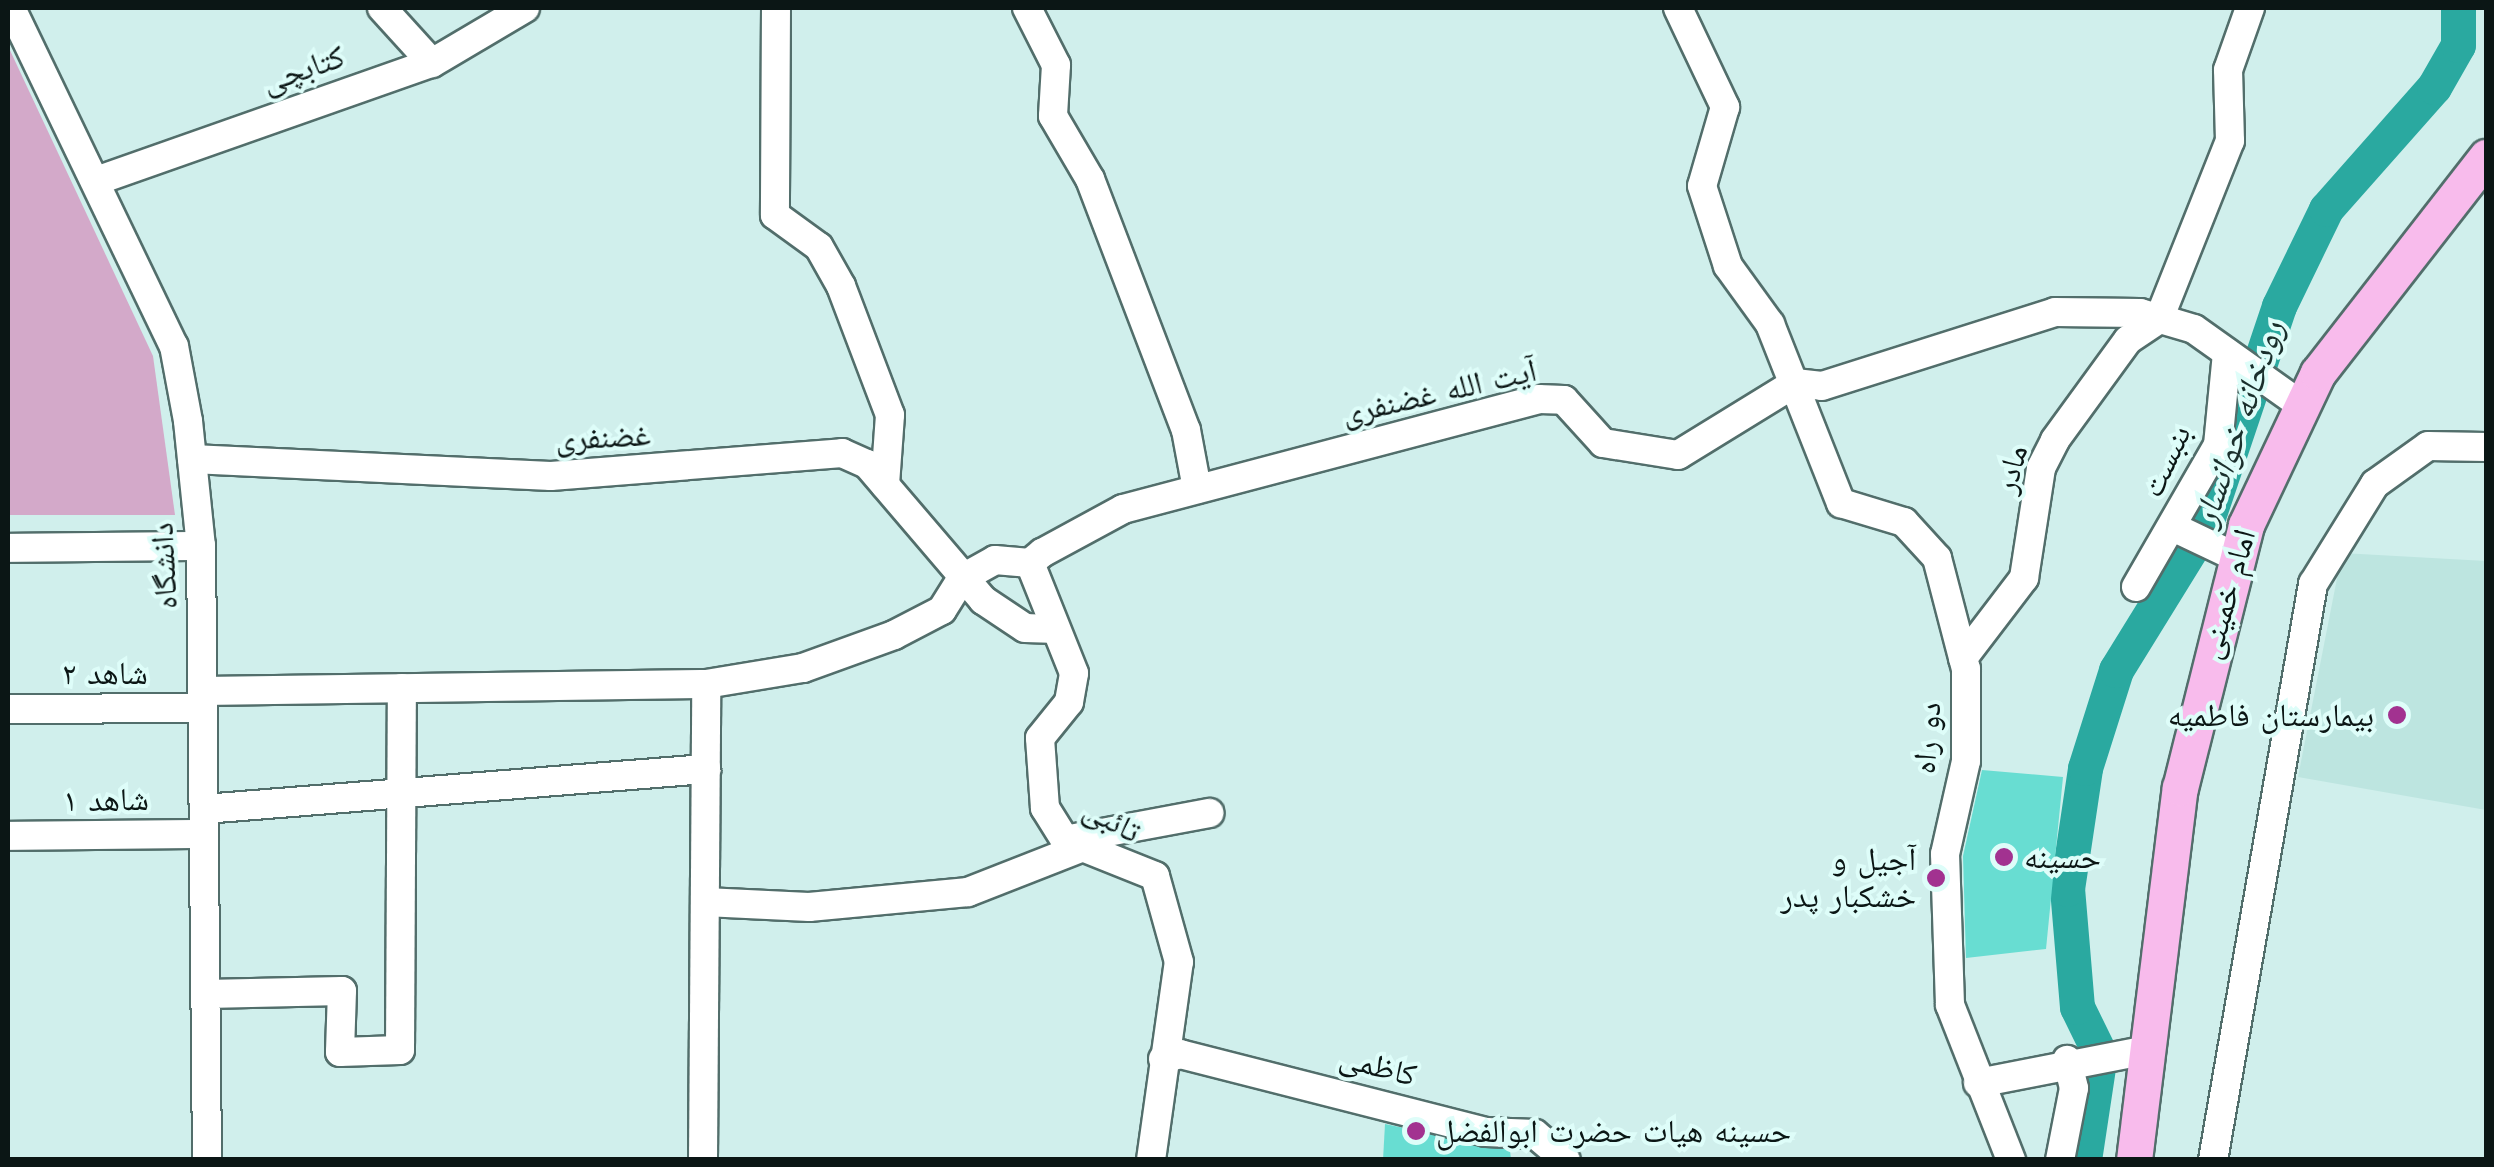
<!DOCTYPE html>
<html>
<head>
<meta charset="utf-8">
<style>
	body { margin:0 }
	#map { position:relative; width:2494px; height:1167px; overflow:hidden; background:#d0efec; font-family:"Work Sans","Noto Naskh Arabic",sans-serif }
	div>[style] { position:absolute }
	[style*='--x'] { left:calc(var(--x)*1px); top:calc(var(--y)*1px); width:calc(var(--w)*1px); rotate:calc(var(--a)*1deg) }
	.built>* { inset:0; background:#bde5e0 }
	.green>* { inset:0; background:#d3a9c9 }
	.river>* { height:35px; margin:-17.5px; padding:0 17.5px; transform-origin:17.5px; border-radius:17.5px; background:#2aa9a0 }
	.building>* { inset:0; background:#68ddd2 }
	.roads { filter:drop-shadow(2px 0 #526e6b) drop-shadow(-2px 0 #526e6b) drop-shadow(0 2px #526e6b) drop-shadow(0 -2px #526e6b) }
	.minor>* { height:28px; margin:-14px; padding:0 14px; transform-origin:14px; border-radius:14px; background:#fff }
	.major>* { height:35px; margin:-17.5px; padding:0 17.5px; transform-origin:17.5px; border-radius:17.5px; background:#f8bbec }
	.dots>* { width:28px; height:28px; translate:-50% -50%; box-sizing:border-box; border:5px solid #defdf9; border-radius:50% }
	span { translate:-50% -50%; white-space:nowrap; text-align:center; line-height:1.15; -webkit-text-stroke:8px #defdf9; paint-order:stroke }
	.street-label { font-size:32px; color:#0b1615 }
	.poi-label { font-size:32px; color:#0b1615 }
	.right { translate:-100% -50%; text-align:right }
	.left { translate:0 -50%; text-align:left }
	.water-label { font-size:35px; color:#1a2f2c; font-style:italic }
	.frame { position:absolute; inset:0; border:10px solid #0b1615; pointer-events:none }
</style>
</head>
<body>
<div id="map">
	<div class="built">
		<i style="clip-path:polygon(2342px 553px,2486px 561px,2486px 810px,2298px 777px)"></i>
	</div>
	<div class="green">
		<i style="clip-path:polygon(8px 46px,153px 356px,175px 515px,8px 515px)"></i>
	</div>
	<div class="river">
		<i style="--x:2084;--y:1160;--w:107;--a:-81.4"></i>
		<i style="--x:2100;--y:1054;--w:52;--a:-116.1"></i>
		<i style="--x:2077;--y:1007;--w:118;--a:-94.8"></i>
		<i style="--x:2067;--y:889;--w:122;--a:-81.5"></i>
		<i style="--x:2085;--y:768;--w:103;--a:-72.4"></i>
		<i style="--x:2116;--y:670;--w:169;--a:-58.3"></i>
		<i style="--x:2205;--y:526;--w:232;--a:-71.4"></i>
		<i style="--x:2279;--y:306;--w:108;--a:-64.1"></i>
		<i style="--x:2326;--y:209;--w:163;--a:-48.5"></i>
		<i style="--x:2434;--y:87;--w:48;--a:-60.3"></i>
		<i style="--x:2458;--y:45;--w:37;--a:-90"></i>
	</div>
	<div class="building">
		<i style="clip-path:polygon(1982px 770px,2063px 777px,2046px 949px,1966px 958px,1963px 856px)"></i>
		<i style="clip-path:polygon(1385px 1124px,1510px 1150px,1511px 1160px,1383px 1160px)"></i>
	</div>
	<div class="roads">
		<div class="minor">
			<i style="--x:11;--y:8;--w:375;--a:64.3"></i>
			<i style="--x:174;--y:346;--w:76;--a:79.4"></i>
			<i style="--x:188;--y:421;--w:126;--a:84.1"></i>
			<i style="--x:201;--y:546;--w:614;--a:89.44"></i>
			<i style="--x:382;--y:8;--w:74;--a:47.7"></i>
			<i style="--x:776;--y:8;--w:207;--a:90.3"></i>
			<i style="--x:775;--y:215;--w:54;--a:36"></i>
			<i style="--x:819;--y:247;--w:45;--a:60.6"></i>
			<i style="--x:841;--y:286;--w:138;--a:69.2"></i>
			<i style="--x:890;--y:415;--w:70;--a:94.1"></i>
			<i style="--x:1027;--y:8;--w:64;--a:63"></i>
			<i style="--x:1056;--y:65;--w:51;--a:93.4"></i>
			<i style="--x:1053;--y:116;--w:73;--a:59.6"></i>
			<i style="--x:1090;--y:179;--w:269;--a:69.1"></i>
			<i style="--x:1186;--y:430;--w:60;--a:79.4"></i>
			<i style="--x:1678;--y:8;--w:110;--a:64.6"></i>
			<i style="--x:1725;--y:107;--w:82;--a:106.2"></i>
			<i style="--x:1702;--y:186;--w:84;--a:72"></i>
			<i style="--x:1728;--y:266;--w:72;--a:54.1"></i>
			<i style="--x:1770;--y:324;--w:193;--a:68.4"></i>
			<i style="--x:1841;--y:503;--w:66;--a:16.8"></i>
			<i style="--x:1904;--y:522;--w:49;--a:47.5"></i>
			<i style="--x:1937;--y:558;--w:115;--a:75.4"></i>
			<i style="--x:1966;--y:669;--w:92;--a:90"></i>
			<i style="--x:1966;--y:761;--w:95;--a:102.7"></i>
			<i style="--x:1945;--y:854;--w:151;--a:88.1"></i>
			<i style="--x:1950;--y:1005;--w:167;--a:68.5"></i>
			<i style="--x:96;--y:181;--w:356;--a:-19.4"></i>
			<i style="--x:432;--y:63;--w:108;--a:-30.6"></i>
			<i style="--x:192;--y:459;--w:359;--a:2.7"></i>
			<i style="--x:551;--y:476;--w:292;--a:-4.5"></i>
			<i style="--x:842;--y:453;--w:27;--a:24"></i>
			<i style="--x:867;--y:464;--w:179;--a:49.5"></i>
			<i style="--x:983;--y:600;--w:50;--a:33.7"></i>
			<i style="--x:1025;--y:628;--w:25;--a:2"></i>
			<i style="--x:2173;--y:527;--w:70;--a:25.5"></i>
			<i style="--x:8;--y:548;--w:193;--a:-0.6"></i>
			<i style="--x:2136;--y:587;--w:164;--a:-60"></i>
			<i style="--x:2218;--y:445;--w:92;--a:-84.4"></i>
			<i style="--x:1963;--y:658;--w:101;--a:-52.7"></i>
			<i style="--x:2024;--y:578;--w:111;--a:-81.2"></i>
			<i style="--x:2041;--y:468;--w:31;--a:-63"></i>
			<i style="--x:2055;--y:440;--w:124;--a:-53.9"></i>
			<i style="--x:2128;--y:340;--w:37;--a:-34"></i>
			<i style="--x:2159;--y:319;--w:192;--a:-68.3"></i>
			<i style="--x:2230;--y:141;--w:71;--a:-91.6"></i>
			<i style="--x:2228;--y:70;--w:66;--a:-70.5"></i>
			<i style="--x:203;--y:691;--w:503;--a:-0.8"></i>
			<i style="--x:706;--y:684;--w:98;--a:-9.4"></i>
			<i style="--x:803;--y:668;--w:97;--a:-19.9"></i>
			<i style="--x:894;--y:635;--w:54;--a:-27.5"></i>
			<i style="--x:942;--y:610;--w:36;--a:-58"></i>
			<i style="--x:961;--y:579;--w:39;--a:-29"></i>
			<i style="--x:995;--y:560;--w:35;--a:5"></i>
			<i style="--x:8;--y:709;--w:195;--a:-0.3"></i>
			<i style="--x:204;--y:809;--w:504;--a:-4.56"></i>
			<i style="--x:8;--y:836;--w:196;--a:-0.6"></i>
			<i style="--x:1065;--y:840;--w:147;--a:-10.6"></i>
			<i style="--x:705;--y:902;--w:104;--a:2.8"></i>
			<i style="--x:809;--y:907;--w:160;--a:-5.4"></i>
			<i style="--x:968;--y:892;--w:120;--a:-21.4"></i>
			<i style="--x:206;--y:994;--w:136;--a:-1.3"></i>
			<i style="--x:342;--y:991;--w:61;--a:91.9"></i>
			<i style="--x:340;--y:1052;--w:60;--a:-1.9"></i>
			<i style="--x:400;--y:1050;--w:362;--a:-89.7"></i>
			<i style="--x:1163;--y:1059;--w:18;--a:-16"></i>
			<i style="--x:1180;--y:1054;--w:316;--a:14.3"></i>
			<i style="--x:1486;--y:1132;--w:49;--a:2.3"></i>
			<i style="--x:1535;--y:1134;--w:40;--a:40"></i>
			<i style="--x:1978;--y:1083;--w:173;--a:-11"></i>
			<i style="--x:703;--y:1160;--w:476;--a:-89.6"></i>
			<i style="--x:1151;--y:1160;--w:200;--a:-82"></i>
			<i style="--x:1179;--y:962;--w:89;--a:-105.6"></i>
			<i style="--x:1155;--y:876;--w:97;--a:-158.2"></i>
			<i style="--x:1065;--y:840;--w:38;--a:-122"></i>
			<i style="--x:1045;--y:808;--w:70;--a:-94.1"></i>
			<i style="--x:1040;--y:738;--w:46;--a:-51.1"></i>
			<i style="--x:1069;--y:702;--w:29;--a:-80"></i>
			<i style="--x:1074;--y:673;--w:118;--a:-111.8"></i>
			<i style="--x:1030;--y:563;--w:16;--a:-40"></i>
			<i style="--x:1042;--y:553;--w:92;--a:-28.5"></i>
			<i style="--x:1123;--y:509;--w:430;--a:-14.8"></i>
			<i style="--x:1539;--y:399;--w:25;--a:2"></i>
			<i style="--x:1564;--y:400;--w:58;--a:47.8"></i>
			<i style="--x:1603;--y:443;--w:76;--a:9.1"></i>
			<i style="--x:1678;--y:455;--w:137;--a:-31.6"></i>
			<i style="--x:1795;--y:383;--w:27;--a:6"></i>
			<i style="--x:1822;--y:386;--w:244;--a:-17.6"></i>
			<i style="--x:2055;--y:312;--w:85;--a:0.7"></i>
			<i style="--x:2140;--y:313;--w:56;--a:16.5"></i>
			<i style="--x:2194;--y:329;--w:131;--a:35.4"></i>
			<i style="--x:2060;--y:1160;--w:73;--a:-79"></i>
			<i style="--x:2074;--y:1088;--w:29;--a:-104"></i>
			<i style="--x:2213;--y:1160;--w:585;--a:-80.15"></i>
			<i style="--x:2313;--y:584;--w:118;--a:-58.2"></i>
			<i style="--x:2375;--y:484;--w:65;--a:-35.6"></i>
			<i style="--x:2428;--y:446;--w:58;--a:1"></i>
		</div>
		<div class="major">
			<i style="--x:2134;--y:1160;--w:375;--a:-83"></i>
			<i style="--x:2180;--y:788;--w:271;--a:-75.9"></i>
			<i style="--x:2246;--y:525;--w:168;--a:-64.7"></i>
			<i style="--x:2318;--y:373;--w:274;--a:-52.1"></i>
		</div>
	</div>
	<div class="dots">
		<i style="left:2397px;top:715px;background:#a23290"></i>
		<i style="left:2004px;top:857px;background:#a23290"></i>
		<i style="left:1936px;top:878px;background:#a23290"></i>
		<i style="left:1416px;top:1131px;background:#a23290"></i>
	</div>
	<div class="street-label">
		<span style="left:303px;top:69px;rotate:-19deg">کتابچی</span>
		<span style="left:1439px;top:392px;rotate:-13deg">آیت الله غضنفری</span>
		<span style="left:603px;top:437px;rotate:-3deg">غضنفری</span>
		<span style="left:2166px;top:461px;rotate:-65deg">بنبست</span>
		<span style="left:2011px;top:469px;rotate:-74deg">مادر</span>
		<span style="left:164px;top:566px;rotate:-93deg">دانشگاه</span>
		<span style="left:2227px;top:594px;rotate:-74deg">امام خمینی</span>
		<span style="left:105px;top:673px">شاهد ۲</span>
		<span style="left:1927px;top:738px;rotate:-85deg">دو راه</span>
		<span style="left:106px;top:800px;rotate:-1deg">شاهد ۱</span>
		<span style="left:1112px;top:820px;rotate:28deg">تائبی</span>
		<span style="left:1378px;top:1066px;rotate:15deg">کاظمی</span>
	</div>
	<div class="poi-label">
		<span class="right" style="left:2374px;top:715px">بیمارستان فاطمیه</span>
		<span class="left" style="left:2024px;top:857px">حسینه</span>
		<span class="right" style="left:1916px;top:878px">آجیل و<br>خشکبار پدر</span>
		<span class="left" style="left:1436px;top:1131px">حسینه هیات حضرت ابوالفضل</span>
	</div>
	<div class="water-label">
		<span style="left:2238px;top:423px;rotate:-71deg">رودخانه خوانسار</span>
	</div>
	<div class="frame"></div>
</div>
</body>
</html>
